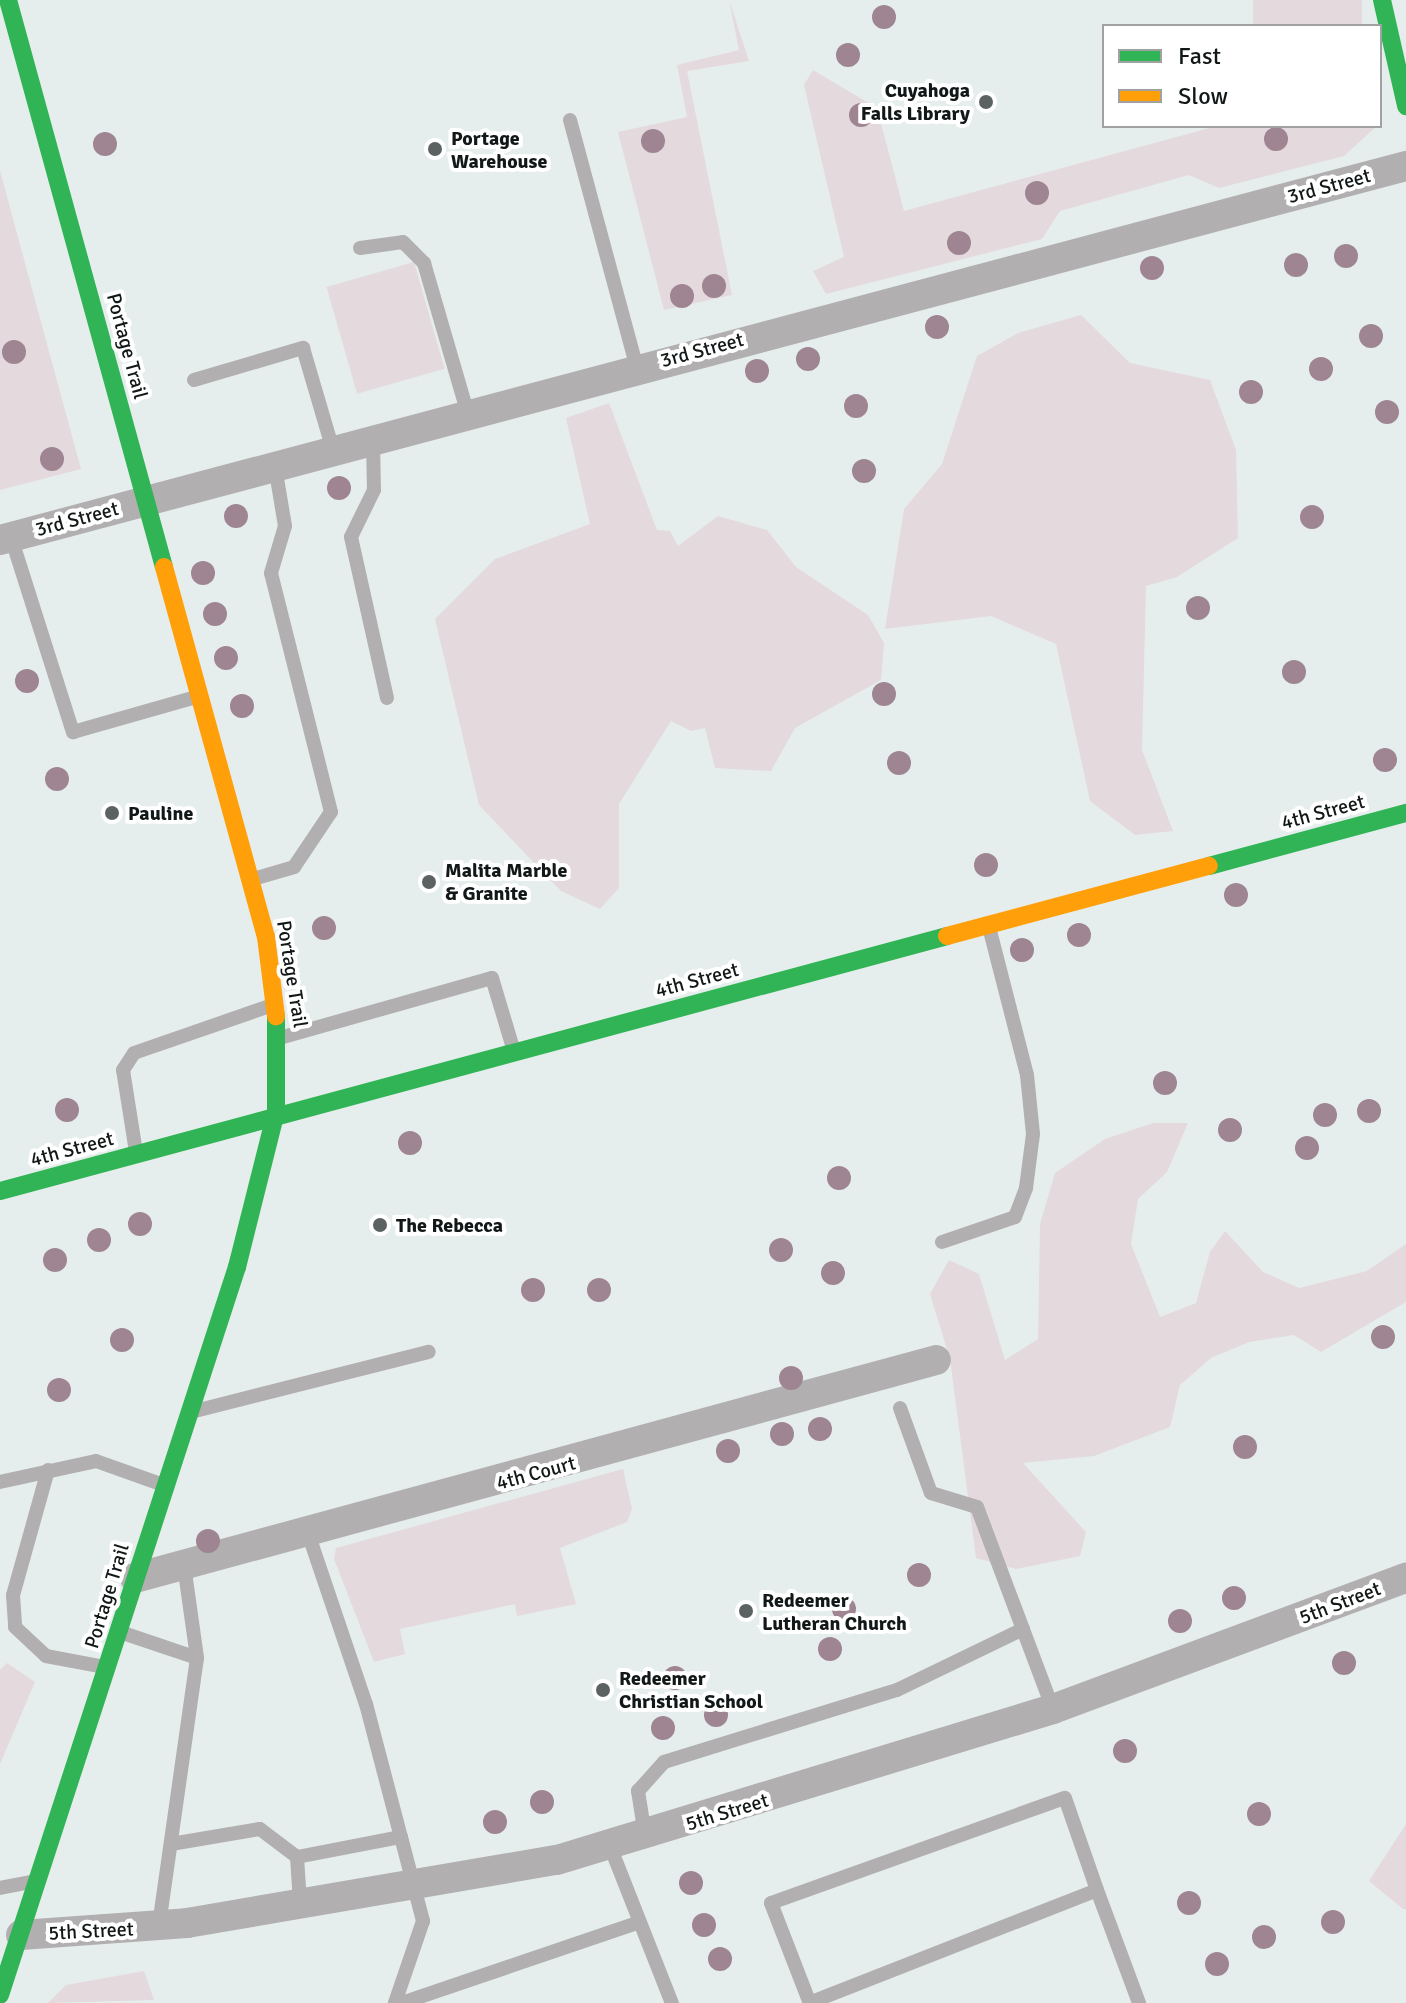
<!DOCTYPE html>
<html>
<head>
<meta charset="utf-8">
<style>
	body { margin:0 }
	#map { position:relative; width:1406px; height:2003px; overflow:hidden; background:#e6eeed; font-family:Signika,sans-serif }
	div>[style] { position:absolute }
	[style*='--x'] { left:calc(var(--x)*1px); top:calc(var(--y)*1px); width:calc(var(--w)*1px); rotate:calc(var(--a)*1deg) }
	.green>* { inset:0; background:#e4d9dd; transform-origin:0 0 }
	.lane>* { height:14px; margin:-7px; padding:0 7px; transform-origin:7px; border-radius:7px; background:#b2afb1 }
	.street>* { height:30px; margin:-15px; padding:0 15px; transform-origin:15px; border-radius:15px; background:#b2afb1 }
	.fast>* { height:18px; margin:-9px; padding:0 9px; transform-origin:9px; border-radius:9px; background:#30b455 }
	.slow>* { height:18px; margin:-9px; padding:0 9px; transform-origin:9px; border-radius:9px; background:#ff9f0a }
	.trees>* { width:24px; height:24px; margin:-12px; border-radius:50%; background:#9e8591 }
	.dots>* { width:22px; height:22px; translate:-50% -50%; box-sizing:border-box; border:4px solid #fff; border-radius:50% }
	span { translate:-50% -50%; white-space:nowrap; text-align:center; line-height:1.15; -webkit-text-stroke:8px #fff; paint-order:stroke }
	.poi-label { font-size:20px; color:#121717; font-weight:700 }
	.right { translate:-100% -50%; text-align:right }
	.left { translate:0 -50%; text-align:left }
	.street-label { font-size:20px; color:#121717 }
	.legend { position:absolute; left:1102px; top:24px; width:280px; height:104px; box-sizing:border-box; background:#fff; border:2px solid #a0a2a2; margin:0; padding:10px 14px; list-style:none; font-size:24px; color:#121717 }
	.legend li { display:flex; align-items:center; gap:16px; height:40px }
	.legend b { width:40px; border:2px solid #a0a2a2 }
</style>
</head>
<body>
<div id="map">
	<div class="green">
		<i style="clip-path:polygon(729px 0,749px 61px,687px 71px,732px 295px,664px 310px,618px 132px,687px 117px,677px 65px,739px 50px)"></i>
		<i style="left:1253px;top:0;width:109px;height:27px"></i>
		<i style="clip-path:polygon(813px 70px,877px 108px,904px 211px,1217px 126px,1377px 126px,1344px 156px,1219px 188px,1189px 175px,1060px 211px,1042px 239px,826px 294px,813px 271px,844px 257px,804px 85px)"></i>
		<i style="clip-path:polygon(0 171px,81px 469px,0 490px)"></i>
		<i style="left:414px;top:262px;width:111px;height:91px;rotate:74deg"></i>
		<i style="clip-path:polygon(1081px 315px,1130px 363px,1210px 380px,1236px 450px,1238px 538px,1177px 577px,1146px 586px,1142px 750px,1173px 831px,1135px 835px,1090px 801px,1056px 644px,991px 616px,885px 629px,904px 509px,942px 464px,977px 356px,1018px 333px)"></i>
		<i style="clip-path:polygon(609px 403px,657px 530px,670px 531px,678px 546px,718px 516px,767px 530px,796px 567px,868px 615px,884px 643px,881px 680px,795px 728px,771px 771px,715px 768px,705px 728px,691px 731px,671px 721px,619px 804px,619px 888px,600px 909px,561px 891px,479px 805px,435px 619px,495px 559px,590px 524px,566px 418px)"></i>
		<i style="clip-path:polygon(1153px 1123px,1188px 1123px,1167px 1172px,1138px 1199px,1131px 1244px,1160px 1317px,1196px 1303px,1210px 1252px,1225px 1231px,1263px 1272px,1299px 1288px,1367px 1271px,1406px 1244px,1406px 1302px,1321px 1352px,1294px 1335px,1249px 1342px,1211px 1358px,1180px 1385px,1170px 1427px,1094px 1456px,1023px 1463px,1086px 1532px,1080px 1556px,1016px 1569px,976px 1558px,950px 1359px,930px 1294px,949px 1260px,979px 1274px,1005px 1360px,1038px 1339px,1040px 1224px,1055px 1173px,1105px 1139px)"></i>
		<i style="clip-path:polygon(623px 1469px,632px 1509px,627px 1522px,560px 1548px,576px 1604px,517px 1616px,515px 1604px,400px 1629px,405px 1654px,374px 1662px,334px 1559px,336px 1548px)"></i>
		<i style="clip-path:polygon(7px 1663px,35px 1682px,0 1764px,0 1670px)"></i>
		<i style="clip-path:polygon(1406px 1824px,1406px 1909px,1403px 1909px,1369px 1881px)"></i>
		<i style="clip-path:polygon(144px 1971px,154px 2000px,48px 2003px,66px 1985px)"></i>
	</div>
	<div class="lane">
		<i style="--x:570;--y:120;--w:257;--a:74.9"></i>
		<i style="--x:360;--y:248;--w:43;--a:-7.9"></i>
		<i style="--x:403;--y:242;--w:30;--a:45"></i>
		<i style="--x:424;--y:263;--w:157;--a:73.8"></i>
		<i style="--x:194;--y:380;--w:114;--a:-16.4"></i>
		<i style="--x:303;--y:348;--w:106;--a:73.6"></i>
		<i style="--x:373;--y:440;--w:50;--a:88.9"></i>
		<i style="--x:374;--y:490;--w:52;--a:116.1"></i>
		<i style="--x:351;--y:537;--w:165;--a:77.4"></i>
		<i style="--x:11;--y:537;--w:205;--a:72.4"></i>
		<i style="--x:73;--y:732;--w:128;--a:-15.9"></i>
		<i style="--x:253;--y:879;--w:43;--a:-16.3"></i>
		<i style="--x:294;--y:867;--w:66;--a:-56.1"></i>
		<i style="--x:331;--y:812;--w:246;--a:-104.1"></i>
		<i style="--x:271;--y:573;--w:49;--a:-73.4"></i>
		<i style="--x:285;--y:526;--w:61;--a:-99.5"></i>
		<i style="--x:283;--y:1037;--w:217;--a:-15.8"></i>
		<i style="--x:492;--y:978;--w:73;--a:73.3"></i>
		<i style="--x:136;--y:1152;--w:83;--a:-99"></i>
		<i style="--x:123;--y:1070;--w:20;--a:-57"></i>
		<i style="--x:134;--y:1053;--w:144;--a:-19.1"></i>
		<i style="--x:942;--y:1242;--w:77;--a:-18.9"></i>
		<i style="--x:1015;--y:1217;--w:31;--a:-69"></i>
		<i style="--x:1026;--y:1188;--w:54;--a:-82.6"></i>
		<i style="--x:1033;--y:1134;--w:59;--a:-95.8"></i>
		<i style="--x:1027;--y:1075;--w:153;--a:-104.4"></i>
		<i style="--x:900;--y:1408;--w:90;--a:70"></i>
		<i style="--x:931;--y:1493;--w:48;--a:16.9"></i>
		<i style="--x:977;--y:1507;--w:216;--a:69.4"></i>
		<i style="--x:195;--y:1411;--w:241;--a:-14.2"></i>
		<i style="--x:48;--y:1470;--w:130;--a:105.6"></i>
		<i style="--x:13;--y:1595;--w:32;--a:86"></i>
		<i style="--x:15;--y:1627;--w:42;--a:43.1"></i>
		<i style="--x:46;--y:1656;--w:59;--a:10.7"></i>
		<i style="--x:0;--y:1482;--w:98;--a:-12.3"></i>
		<i style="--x:96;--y:1461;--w:69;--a:19.5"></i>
		<i style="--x:308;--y:1533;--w:181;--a:71.3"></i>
		<i style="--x:366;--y:1704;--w:138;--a:75.3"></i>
		<i style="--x:184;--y:1565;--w:94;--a:82"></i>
		<i style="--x:120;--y:1632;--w:81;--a:18.7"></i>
		<i style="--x:197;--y:1658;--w:271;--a:98.1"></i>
		<i style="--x:645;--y:1835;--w:45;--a:-99"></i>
		<i style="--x:638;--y:1791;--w:39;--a:-48"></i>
		<i style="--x:664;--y:1762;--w:244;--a:-17.2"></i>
		<i style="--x:897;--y:1690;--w:140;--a:-25.8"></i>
		<i style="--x:171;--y:1844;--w:90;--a:-9.6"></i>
		<i style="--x:260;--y:1829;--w:46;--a:37.1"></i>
		<i style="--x:297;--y:1857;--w:106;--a:-10.9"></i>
		<i style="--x:401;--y:1837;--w:87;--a:75.3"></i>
		<i style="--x:423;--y:1921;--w:87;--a:108.9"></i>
		<i style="--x:610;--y:1846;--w:169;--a:68.5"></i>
		<i style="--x:297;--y:1857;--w:46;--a:86.3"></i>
		<i style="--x:0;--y:1888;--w:32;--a:-11"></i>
		<i style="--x:809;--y:2001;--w:105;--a:-111.2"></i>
		<i style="--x:771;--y:1903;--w:312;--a:-19.7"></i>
		<i style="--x:1065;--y:1798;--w:97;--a:70.8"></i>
		<i style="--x:402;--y:2003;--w:251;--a:-18.8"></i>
		<i style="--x:809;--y:2003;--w:309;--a:-21.4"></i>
		<i style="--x:1097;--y:1890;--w:121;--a:69.6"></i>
	</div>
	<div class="street">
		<i style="--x:0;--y:540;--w:1455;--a:-14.9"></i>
		<i style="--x:135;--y:1578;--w:830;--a:-15.22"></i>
		<i style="--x:21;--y:1935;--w:166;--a:-4.1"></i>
		<i style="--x:187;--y:1923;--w:375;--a:-9.7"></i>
		<i style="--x:557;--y:1860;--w:518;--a:-16.93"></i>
		<i style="--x:1053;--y:1709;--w:377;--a:-20.4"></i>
	</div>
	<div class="fast">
		<i style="--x:8;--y:0;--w:588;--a:74.62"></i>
		<i style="--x:1382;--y:0;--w:109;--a:77.2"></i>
		<i style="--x:1209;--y:866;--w:204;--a:-15.1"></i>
		<i style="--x:0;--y:1191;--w:981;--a:-15.07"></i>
		<i style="--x:0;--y:1995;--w:766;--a:-71.97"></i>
		<i style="--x:237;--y:1267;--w:160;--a:-75.9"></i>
		<i style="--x:276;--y:1112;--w:96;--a:-90"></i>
	</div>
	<div class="slow">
		<i style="--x:164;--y:567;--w:384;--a:74.6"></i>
		<i style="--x:266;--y:937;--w:80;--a:82.8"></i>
		<i style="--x:947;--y:936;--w:271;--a:-15"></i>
	</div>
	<div class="trees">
		<i style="left:884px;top:17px"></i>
		<i style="left:848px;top:55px"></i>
		<i style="left:861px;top:115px"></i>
		<i style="left:1276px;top:139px"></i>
		<i style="left:653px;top:141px"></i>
		<i style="left:105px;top:144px"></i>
		<i style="left:1037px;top:193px"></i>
		<i style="left:959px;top:243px"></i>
		<i style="left:1346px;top:256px"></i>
		<i style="left:1296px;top:265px"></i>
		<i style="left:1152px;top:268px"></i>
		<i style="left:714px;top:286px"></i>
		<i style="left:682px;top:296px"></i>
		<i style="left:937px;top:327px"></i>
		<i style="left:1371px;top:336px"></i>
		<i style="left:14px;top:352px"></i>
		<i style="left:808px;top:359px"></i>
		<i style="left:1321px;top:369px"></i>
		<i style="left:757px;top:371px"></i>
		<i style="left:1251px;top:392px"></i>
		<i style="left:856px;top:406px"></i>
		<i style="left:1387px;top:412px"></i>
		<i style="left:52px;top:459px"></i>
		<i style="left:864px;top:471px"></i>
		<i style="left:339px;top:488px"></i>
		<i style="left:236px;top:516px"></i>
		<i style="left:1312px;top:517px"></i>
		<i style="left:203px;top:573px"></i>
		<i style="left:1198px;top:608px"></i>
		<i style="left:215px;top:614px"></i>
		<i style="left:226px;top:658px"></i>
		<i style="left:1294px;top:672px"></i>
		<i style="left:27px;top:681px"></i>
		<i style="left:884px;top:694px"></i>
		<i style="left:242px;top:706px"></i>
		<i style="left:1385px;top:760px"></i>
		<i style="left:899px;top:763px"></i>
		<i style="left:57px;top:779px"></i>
		<i style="left:986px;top:865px"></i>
		<i style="left:1236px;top:895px"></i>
		<i style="left:324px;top:928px"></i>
		<i style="left:1079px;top:935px"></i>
		<i style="left:1022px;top:950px"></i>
		<i style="left:1165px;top:1083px"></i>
		<i style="left:67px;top:1110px"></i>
		<i style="left:1369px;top:1111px"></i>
		<i style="left:1325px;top:1115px"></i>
		<i style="left:1230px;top:1130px"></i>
		<i style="left:410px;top:1143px"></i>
		<i style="left:1307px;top:1148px"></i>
		<i style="left:839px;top:1178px"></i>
		<i style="left:140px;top:1224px"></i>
		<i style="left:99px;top:1240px"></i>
		<i style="left:781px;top:1250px"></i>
		<i style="left:55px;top:1260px"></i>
		<i style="left:833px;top:1273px"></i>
		<i style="left:533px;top:1290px"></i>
		<i style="left:599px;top:1290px"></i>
		<i style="left:1383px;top:1337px"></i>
		<i style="left:122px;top:1340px"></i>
		<i style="left:791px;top:1378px"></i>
		<i style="left:59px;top:1390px"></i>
		<i style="left:820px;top:1429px"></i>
		<i style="left:782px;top:1434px"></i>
		<i style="left:1245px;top:1447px"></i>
		<i style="left:728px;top:1451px"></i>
		<i style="left:208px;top:1541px"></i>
		<i style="left:919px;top:1575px"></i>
		<i style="left:1234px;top:1598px"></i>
		<i style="left:844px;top:1609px"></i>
		<i style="left:1180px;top:1621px"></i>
		<i style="left:830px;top:1649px"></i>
		<i style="left:1344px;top:1663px"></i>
		<i style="left:675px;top:1678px"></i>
		<i style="left:716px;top:1715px"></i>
		<i style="left:663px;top:1728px"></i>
		<i style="left:1125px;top:1751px"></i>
		<i style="left:542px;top:1802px"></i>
		<i style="left:1259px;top:1814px"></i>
		<i style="left:495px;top:1822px"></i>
		<i style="left:691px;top:1883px"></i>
		<i style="left:1189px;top:1903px"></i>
		<i style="left:1333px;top:1922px"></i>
		<i style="left:704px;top:1925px"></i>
		<i style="left:1264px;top:1937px"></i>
		<i style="left:720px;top:1959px"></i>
		<i style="left:1217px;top:1964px"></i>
	</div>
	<div class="dots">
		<i style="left:986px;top:102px;background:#5c6262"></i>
		<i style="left:435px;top:149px;background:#5c6262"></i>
		<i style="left:112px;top:813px;background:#5c6262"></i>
		<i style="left:429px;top:882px;background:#5c6262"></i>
		<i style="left:380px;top:1225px;background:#5c6262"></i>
		<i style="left:746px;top:1611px;background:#5c6262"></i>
		<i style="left:603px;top:1690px;background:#5c6262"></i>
	</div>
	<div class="poi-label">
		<span class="right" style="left:970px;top:102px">Cuyahoga<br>Falls Library</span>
		<span class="left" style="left:451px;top:150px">Portage<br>Warehouse</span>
		<span class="left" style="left:128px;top:813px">Pauline</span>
		<span class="left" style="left:445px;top:882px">Malita Marble<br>&amp; Granite</span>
		<span class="left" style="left:396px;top:1225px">The Rebecca</span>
		<span class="left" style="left:762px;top:1612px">Redeemer<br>Lutheran Church</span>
		<span class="left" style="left:619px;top:1690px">Redeemer<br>Christian School</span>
	</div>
	<div class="street-label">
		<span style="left:1329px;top:186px;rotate:-15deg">3rd Street</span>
		<span style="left:127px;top:346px;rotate:75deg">Portage Trail</span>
		<span style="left:702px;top:350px;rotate:-15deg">3rd Street</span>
		<span style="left:77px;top:519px;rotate:-15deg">3rd Street</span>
		<span style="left:1323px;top:812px;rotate:-15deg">4th Street</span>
		<span style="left:292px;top:974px;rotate:81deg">Portage Trail</span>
		<span style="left:697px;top:980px;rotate:-15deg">4th Street</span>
		<span style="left:72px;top:1149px;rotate:-15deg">4th Street</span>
		<span style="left:536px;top:1473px;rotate:-15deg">4th Court</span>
		<span style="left:107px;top:1596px;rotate:-73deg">Portage Trail</span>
		<span style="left:1340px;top:1603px;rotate:-21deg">5th Street</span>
		<span style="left:727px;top:1812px;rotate:-17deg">5th Street</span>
		<span style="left:91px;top:1931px;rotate:-3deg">5th Street</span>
	</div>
	<ul class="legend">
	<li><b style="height:10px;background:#30b455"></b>Fast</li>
	<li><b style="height:10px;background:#ff9f0a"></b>Slow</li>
	</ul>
</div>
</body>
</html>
